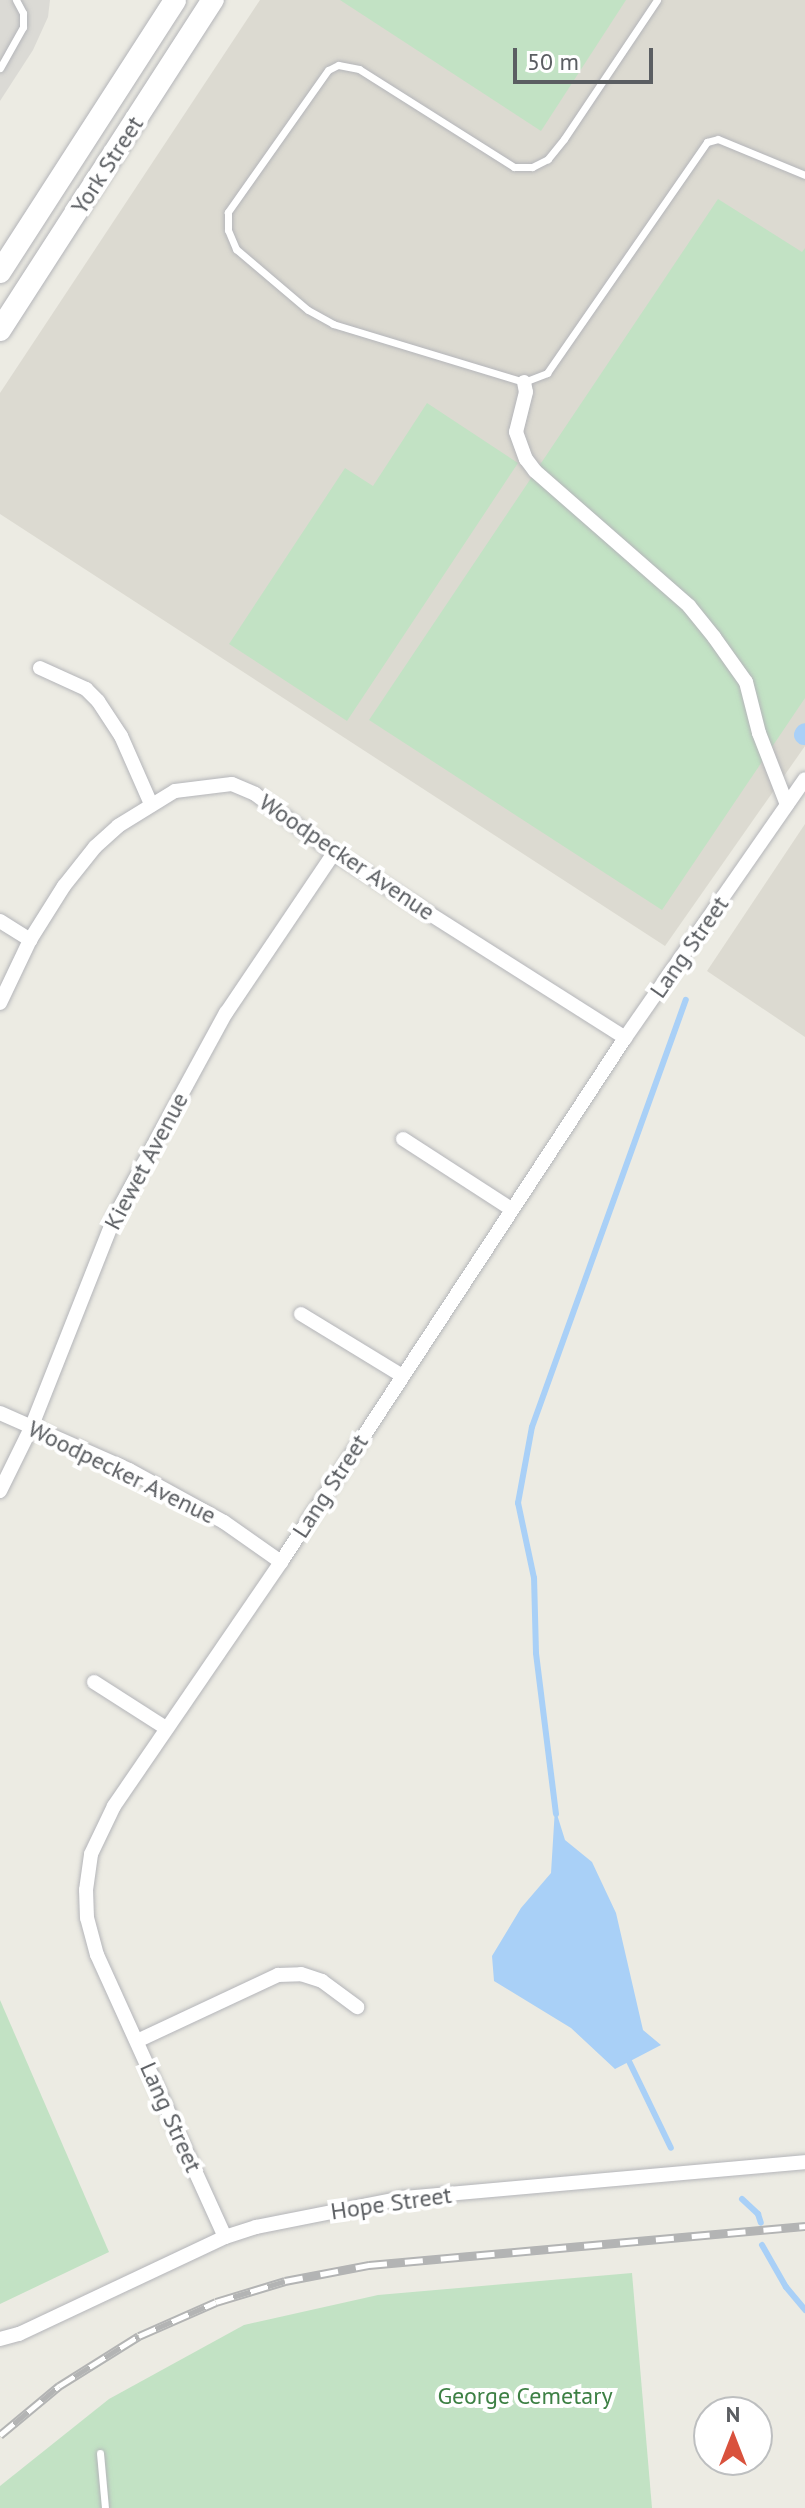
<!DOCTYPE html>
<html>
<head>
<meta charset="utf-8">
<style>
  body { margin:0 }
  #map { position:relative; width:805px; height:2508px; overflow:hidden; background:#ecebe3; font-family:"PT Sans",sans-serif }
  div>[style] { position:absolute }
  .industrial>* { inset:0; background:#dbdad5 }
  .education>* { inset:0; background:#dcdad1 }
  .green>* { inset:0; background:#c2e2c4 }
  .water>* { inset:0; background:#a9d0f7 }
  .stream>* { height:6px; margin:-3px; padding:0 3px; transform-origin:3px; border-radius:3px; background:#a9d0f7 }
  .canal>* { height:20px; margin:-10px; padding:0 10px; transform-origin:10px; border-radius:10px; background:#a9d0f7 }
  .roads { filter:drop-shadow(0 0 2px #b4b5b9) drop-shadow(0 0 2px #b4b5b9) }
  .lane>* { height:7px; margin:-3.5px; padding:0 3.5px; transform-origin:3.5px; border-radius:3.5px; background:#fff }
  .street>* { height:14px; margin:-7px; padding:0 7px; transform-origin:7px; border-radius:7px; background:#fff }
  .secondary>* { height:22px; margin:-11px; padding:0 11px; transform-origin:11px; border-radius:11px; background:#fff }
  .rail>* { height:9px; margin-top:-4.5px; transform-origin:0; background:repeating-linear-gradient(90deg,#fff 0 18px,#b3b4b4 0 36px); box-sizing:border-box; border-block:2px solid #b3b4b4 }
  span { translate:-50% -50%; white-space:nowrap; text-align:center; line-height:1.15; -webkit-text-stroke:8px #fff; paint-order:stroke }
  .street-label { font-size:24px; color:#5b5e62 }
  .park-label { font-size:24px; color:#3d8044 }
  .north { position:absolute; left:693px; top:2396px; width:80px; height:80px; box-sizing:border-box; background:#fff; border:2px solid #bdbfc0; border-radius:50%; rotate:0deg; font-size:22px; font-weight:700; line-height:32px; text-align:center; color:#5b5e62 }
  .north::after { content:''; display:block; margin:auto; width:28px; height:36px; background:#d9523d; clip-path:polygon(50% 0,100% 100%,50% 72%,0 100%) }
  .scale { position:absolute; left:513px; top:48px; width:140px; height:36px; box-sizing:border-box; border:4px solid #5b5e62; border-top:0; padding-left:10px; font-size:24px; line-height:28px; white-space:nowrap; color:#5b5e62; -webkit-text-stroke:6px #fff; paint-order:stroke }
</style>
</head>
<body>
<div id="map">
  <div class="industrial">
    <div style="clip-path:polygon(0 0,50px 0,48px 17px,33px 50px,0 101px)"></div>
  </div>
  <div class="education">
    <div style="clip-path:polygon(260px 0,805px 0,805px 746px,665px 946px,0 514px,0 393px)"></div>
    <div style="clip-path:polygon(805px 824px,805px 1037px,707px 971px)"></div>
  </div>
  <div class="green">
    <div style="clip-path:polygon(340px 0,626px 0,541px 131px)"></div>
    <div style="clip-path:polygon(718px 199px,802px 252px,805px 248px,805px 698px,662px 910px,369px 720px)"></div>
    <div style="clip-path:polygon(427px 403px,518px 463px,347px 721px,229px 644px,345px 468px,373px 486px)"></div>
    <div style="clip-path:polygon(0 2000px,109px 2252px,0 2304px)"></div>
    <div style="clip-path:polygon(632px 2273px,652px 2508px,0 2508px,0 2486px,109px 2399px,244px 2325px,378px 2295px)"></div>
  </div>
  <div class="water">
    <div style="clip-path:polygon(555px 1808px,565px 1840px,592px 1862px,616px 1913px,643px 2030px,661px 2045px,615px 2069px,571px 2028px,494px 1981px,492px 1956px,521px 1908px,551px 1873px)"></div>
  </div>
  <div class="stream">
    <div style="left:556px;top:1814px;width:162px;rotate:-97.1deg"></div>
    <div style="left:536px;top:1653px;width:75px;rotate:-91.5deg"></div>
    <div style="left:534px;top:1578px;width:77px;rotate:-102deg"></div>
    <div style="left:518px;top:1503px;width:77px;rotate:-79.6deg"></div>
    <div style="left:532px;top:1427px;width:454px;rotate:-70.2deg"></div>
    <div style="left:626px;top:2055px;width:103px;rotate:64.2deg"></div>
    <div style="left:742px;top:2199px;width:22px;rotate:43deg"></div>
    <div style="left:758px;top:2214px;width:9px;rotate:72deg"></div>
    <div style="left:762px;top:2245px;width:48px;rotate:60.3deg"></div>
    <div style="left:786px;top:2287px;width:30px;rotate:50deg"></div>
  </div>
  <div class="canal">
    <div style="left:804px;top:735px;width:2px;rotate:-63deg"></div>
  </div>
  <div class="roads">
    <div class="lane">
      <div style="left:657px;top:0;width:167px;rotate:123.8deg"></div>
      <div style="left:564px;top:139px;width:26px;rotate:129deg"></div>
      <div style="left:548px;top:159px;width:18px;rotate:153deg"></div>
      <div style="left:532px;top:167px;width:18px;rotate:180deg"></div>
      <div style="left:514px;top:167px;width:183px;rotate:-147.7deg"></div>
      <div style="left:359px;top:69px;width:21px;rotate:-169deg"></div>
      <div style="left:338px;top:65px;width:11px;rotate:153deg"></div>
      <div style="left:328px;top:70px;width:174px;rotate:125.2deg"></div>
      <div style="left:228px;top:212px;width:18px;rotate:90deg"></div>
      <div style="left:228px;top:230px;width:21px;rotate:67deg"></div>
      <div style="left:236px;top:249px;width:94px;rotate:40.3deg"></div>
      <div style="left:308px;top:310px;width:29px;rotate:29deg"></div>
      <div style="left:333px;top:324px;width:200px;rotate:16.9deg"></div>
      <div style="left:524px;top:382px;width:25px;rotate:-21deg"></div>
      <div style="left:547px;top:373px;width:281px;rotate:-55.3deg"></div>
      <div style="left:707px;top:142px;width:11px;rotate:-15deg"></div>
      <div style="left:718px;top:139px;width:94px;rotate:22.5deg"></div>
      <div style="left:0;top:68px;width:47px;rotate:-60.7deg"></div>
      <div style="left:23px;top:27px;width:14px;rotate:-90deg"></div>
      <div style="left:23px;top:13px;width:15px;rotate:-118deg"></div>
      <div style="left:100px;top:2453px;width:55px;rotate:84.8deg"></div>
    </div>
    <div class="street">
      <div style="left:524px;top:382px;width:10px;rotate:79deg"></div>
      <div style="left:526px;top:392px;width:41px;rotate:104deg"></div>
      <div style="left:516px;top:432px;width:29px;rotate:70deg"></div>
      <div style="left:526px;top:459px;width:15px;rotate:53deg"></div>
      <div style="left:535px;top:471px;width:205px;rotate:41.2deg"></div>
      <div style="left:689px;top:606px;width:40px;rotate:51deg"></div>
      <div style="left:714px;top:637px;width:55px;rotate:54.6deg"></div>
      <div style="left:746px;top:682px;width:53px;rotate:75.7deg"></div>
      <div style="left:759px;top:733px;width:77px;rotate:68.7deg"></div>
      <div style="left:40px;top:668px;width:51px;rotate:24.5deg"></div>
      <div style="left:86px;top:689px;width:17px;rotate:45deg"></div>
      <div style="left:98px;top:701px;width:42px;rotate:56.7deg"></div>
      <div style="left:121px;top:736px;width:74px;rotate:66.2deg"></div>
      <div style="left:0;top:921px;width:36px;rotate:32deg"></div>
      <div style="left:0;top:1003px;width:70px;rotate:-64.5deg"></div>
      <div style="left:30px;top:940px;width:64px;rotate:-57.8deg"></div>
      <div style="left:64px;top:886px;width:50px;rotate:-51.5deg"></div>
      <div style="left:95px;top:847px;width:31px;rotate:-42deg"></div>
      <div style="left:118px;top:826px;width:67px;rotate:-31.6deg"></div>
      <div style="left:175px;top:791px;width:57px;rotate:-7deg"></div>
      <div style="left:232px;top:784px;width:25px;rotate:23deg"></div>
      <div style="left:255px;top:794px;width:99px;rotate:36.8deg"></div>
      <div style="left:334px;top:853px;width:345px;rotate:32.4deg"></div>
      <div style="left:403px;top:1139px;width:129px;rotate:32.9deg"></div>
      <div style="left:301px;top:1314px;width:117px;rotate:31.4deg"></div>
      <div style="left:0;top:1413px;width:141px;rotate:23.8deg"></div>
      <div style="left:129px;top:1470px;width:108px;rotate:28.7deg"></div>
      <div style="left:224px;top:1522px;width:70px;rotate:35.1deg"></div>
      <div style="left:0;top:1491px;width:70px;rotate:-63.8deg"></div>
      <div style="left:31px;top:1428px;width:226px;rotate:-68.4deg"></div>
      <div style="left:114px;top:1218px;width:234px;rotate:-61.4deg"></div>
      <div style="left:226px;top:1013px;width:193px;rotate:-56deg"></div>
      <div style="left:94px;top:1682px;width:85px;rotate:32.6deg"></div>
      <div style="left:137px;top:2041px;width:156px;rotate:-25.1deg"></div>
      <div style="left:278px;top:1975px;width:23px;rotate:-2deg"></div>
      <div style="left:301px;top:1974px;width:22px;rotate:18deg"></div>
      <div style="left:322px;top:1981px;width:44px;rotate:36.6deg"></div>
      <div style="left:225px;top:2237px;width:310px;rotate:-114.4deg"></div>
      <div style="left:97px;top:1955px;width:38px;rotate:-105deg"></div>
      <div style="left:87px;top:1918px;width:28px;rotate:-92deg"></div>
      <div style="left:86px;top:1890px;width:36px;rotate:-82deg"></div>
      <div style="left:91px;top:1854px;width:53px;rotate:-64.4deg"></div>
      <div style="left:114px;top:1806px;width:296px;rotate:-55.6deg"></div>
      <div style="left:281px;top:1562px;width:627px;rotate:-56.72deg"></div>
      <div style="left:625px;top:1038px;width:315px;rotate:-55.2deg"></div>
      <div style="left:0;top:2339px;width:20px;rotate:-15deg"></div>
      <div style="left:19px;top:2334px;width:228px;rotate:-25.2deg"></div>
      <div style="left:225px;top:2237px;width:33px;rotate:-18deg"></div>
      <div style="left:256px;top:2227px;width:150px;rotate:-11.2deg"></div>
      <div style="left:403px;top:2198px;width:404px;rotate:-5.1deg"></div>
    </div>
    <div class="secondary">
      <div style="left:0;top:272px;width:323px;rotate:-57.2deg"></div>
      <div style="left:0;top:330px;width:393px;rotate:-57.2deg"></div>
    </div>
  </div>
  <div class="rail">
    <div style="left:0;top:2435px;width:77px;rotate:-39.7deg"></div>
    <div style="left:59px;top:2386px;width:94px;rotate:-32deg"></div>
    <div style="left:139px;top:2336px;width:84px;rotate:-23.8deg"></div>
    <div style="left:216px;top:2302px;width:72px;rotate:-16.9deg"></div>
    <div style="left:285px;top:2281px;width:86px;rotate:-10.8deg"></div>
    <div style="left:369px;top:2265px;width:438px;rotate:-5.1deg"></div>
  </div>
  <div class="street-label">
    <span style="left:107px;top:165px;rotate:-57deg">York Street</span>
    <span style="left:347px;top:857px;rotate:34deg">Woodpecker Avenue</span>
    <span style="left:689px;top:947px;rotate:-55deg">Lang Street</span>
    <span style="left:146px;top:1161px;rotate:-62deg">Kiewet Avenue</span>
    <span style="left:122px;top:1472px;rotate:26deg">Woodpecker Avenue</span>
    <span style="left:330px;top:1486px;rotate:-57deg">Lang Street</span>
    <span style="left:171px;top:2117px;rotate:66deg">Lang Street</span>
    <span style="left:391px;top:2203px;rotate:-8deg">Hope Street</span>
  </div>
  <div class="park-label">
    <span style="left:525px;top:2396px">George Cemetary</span>
  </div>
  <div class="north">N</div>
  <div class="scale">50 m</div>
</div>
</body>
</html>
